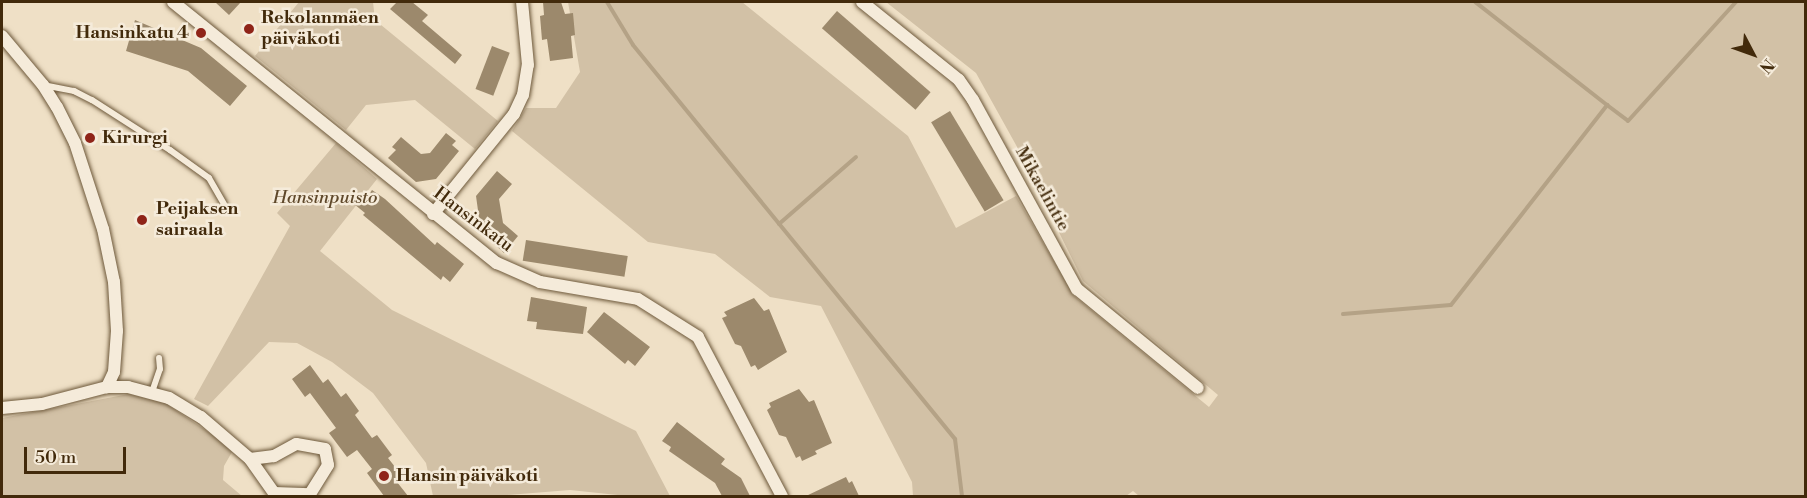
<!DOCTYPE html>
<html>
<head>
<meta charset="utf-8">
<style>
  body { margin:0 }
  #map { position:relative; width:1807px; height:498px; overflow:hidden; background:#efe0c6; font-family:"Libre Bodoni",serif }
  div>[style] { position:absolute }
  .green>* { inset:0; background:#d2c1a6 }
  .stream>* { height:4px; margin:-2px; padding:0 2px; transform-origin:2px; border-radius:2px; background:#b4a286 }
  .building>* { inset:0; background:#9c896c; transform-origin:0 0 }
  .roads { filter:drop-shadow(0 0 2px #6d583a) drop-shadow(0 0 2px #6d583a) }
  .service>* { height:6px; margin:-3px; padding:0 3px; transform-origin:3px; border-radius:3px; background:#f5ebda }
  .minor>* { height:12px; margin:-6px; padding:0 6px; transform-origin:6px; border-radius:6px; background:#f5ebda }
  .dots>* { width:16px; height:16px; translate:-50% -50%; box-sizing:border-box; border:3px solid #f5ebda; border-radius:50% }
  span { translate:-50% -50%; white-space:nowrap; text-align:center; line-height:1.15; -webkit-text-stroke:5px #f5ebda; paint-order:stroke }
  .poi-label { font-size:18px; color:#422a0b; font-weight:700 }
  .left { translate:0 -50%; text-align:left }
  .right { translate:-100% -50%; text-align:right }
  .street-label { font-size:18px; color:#422a0b }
  .park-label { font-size:18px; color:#5f482a; font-style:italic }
  .frame { position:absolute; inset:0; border:3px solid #422a0b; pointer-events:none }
  .north { position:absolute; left:1723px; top:24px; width:60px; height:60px; -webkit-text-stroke:4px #f5ebda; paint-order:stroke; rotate:131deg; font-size:16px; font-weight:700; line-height:24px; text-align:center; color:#422a0b }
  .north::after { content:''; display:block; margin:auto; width:21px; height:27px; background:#422a0b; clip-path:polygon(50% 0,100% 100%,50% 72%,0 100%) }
  .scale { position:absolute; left:24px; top:447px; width:102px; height:27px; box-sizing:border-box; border:3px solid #422a0b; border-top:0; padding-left:8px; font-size:18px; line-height:21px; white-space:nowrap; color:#422a0b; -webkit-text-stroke:4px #f5ebda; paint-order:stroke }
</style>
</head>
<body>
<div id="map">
  <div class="green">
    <div style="clip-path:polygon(299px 2px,373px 2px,375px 20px,498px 121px,475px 149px,415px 100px,366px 105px,346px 130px,255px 56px)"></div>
    <div style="clip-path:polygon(568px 2px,742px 2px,908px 136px,956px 228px,1016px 196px,1074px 296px,1209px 407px,1218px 395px,1083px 281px,1016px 145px,976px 73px,886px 2px,1805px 2px,1805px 496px,1139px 496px,1133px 491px,1126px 496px,913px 496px,912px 482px,821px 306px,770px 297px,715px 254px,648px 242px,512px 131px,526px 108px,556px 108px,580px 72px)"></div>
    <div style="clip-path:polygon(336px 143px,377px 179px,320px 251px,392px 310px,636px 431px,670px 496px,627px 496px,570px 490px,496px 496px,433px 496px,426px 463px,373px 393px,332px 362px,297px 343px,269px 342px,208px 406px,194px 399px,290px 226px,277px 213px)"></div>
    <div style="clip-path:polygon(129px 394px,165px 403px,220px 440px,232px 452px,224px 466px,223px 480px,242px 496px,2px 496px,2px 418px)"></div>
  </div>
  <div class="stream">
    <div style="left:607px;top:2px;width:50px;rotate:58.8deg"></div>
    <div style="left:633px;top:45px;width:509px;rotate:50.74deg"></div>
    <div style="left:955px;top:439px;width:57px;rotate:83deg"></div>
    <div style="left:1607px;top:105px;width:26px;rotate:37deg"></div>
    <div style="left:1628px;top:121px;width:161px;rotate:-47.8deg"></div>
    <div style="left:779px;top:224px;width:102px;rotate:-41deg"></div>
    <div style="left:1343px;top:314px;width:108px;rotate:-4.8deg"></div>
    <div style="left:1451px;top:305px;width:254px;rotate:-52deg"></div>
    <div style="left:1607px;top:105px;width:167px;rotate:-142deg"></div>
  </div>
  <div class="building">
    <div style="clip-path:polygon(215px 2px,241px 2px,229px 15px)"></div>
    <div style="clip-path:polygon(397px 2px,412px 2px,428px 15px,422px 21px,462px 55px,455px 64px,390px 9px)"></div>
    <div style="clip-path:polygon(543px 2px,561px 2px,565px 14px,573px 13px,575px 35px,571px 36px,573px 58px,550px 61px,547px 39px,542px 40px,540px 16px,544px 15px)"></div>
    <div style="left:837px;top:11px;width:124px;height:23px;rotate:41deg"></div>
    <div style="clip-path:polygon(135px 20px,201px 48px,247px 86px,230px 106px,188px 71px,126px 51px)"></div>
    <div style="left:492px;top:46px;width:19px;height:46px;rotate:21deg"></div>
    <div style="left:950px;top:111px;width:104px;height:22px;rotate:59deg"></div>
    <div style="clip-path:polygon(446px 133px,456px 141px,452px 145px,459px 151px,436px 179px,416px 182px,388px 158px,396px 150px,392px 147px,401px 137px,421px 154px,430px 153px)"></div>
    <div style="clip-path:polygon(497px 171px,512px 184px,499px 199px,503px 223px,518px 236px,504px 253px,481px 232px,476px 196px)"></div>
    <div style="clip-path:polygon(366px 190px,370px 193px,372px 190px,385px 199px,435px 245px,437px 242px,464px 264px,450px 282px,443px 276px,441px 280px,363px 215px,365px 213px,354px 204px)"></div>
    <div style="left:526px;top:240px;width:103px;height:21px;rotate:9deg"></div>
    <div style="clip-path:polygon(531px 297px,587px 307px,583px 334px,536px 329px,537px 322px,527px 321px)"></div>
    <div style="clip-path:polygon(754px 298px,764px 311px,769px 309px,787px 352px,758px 370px,755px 365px,751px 367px,741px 346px,735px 344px,722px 318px,727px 316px,724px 312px)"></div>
    <div style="clip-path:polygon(604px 312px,650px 347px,635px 366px,628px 360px,625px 364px,587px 332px)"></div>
    <div style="clip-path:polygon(310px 365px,323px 383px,328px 379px,341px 397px,346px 393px,359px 411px,355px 415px,372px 438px,377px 435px,392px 455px,388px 458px,403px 477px,397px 482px,408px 496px,384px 496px,367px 473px,372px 469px,357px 450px,347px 457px,329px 433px,336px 428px,310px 393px,305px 397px,292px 379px)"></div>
    <div style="clip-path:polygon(799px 389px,809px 402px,814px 400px,832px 443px,815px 451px,817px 454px,802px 461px,800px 456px,796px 458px,786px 437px,779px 435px,767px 410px,771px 407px,769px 403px)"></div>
    <div style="clip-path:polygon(677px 422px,725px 459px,721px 464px,741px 478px,750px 496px,722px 496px,715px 483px,669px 451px,671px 447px,662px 441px)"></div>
    <div style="clip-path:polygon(846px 477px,849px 483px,852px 481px,859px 496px,806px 496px)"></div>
  </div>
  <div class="roads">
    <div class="service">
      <div style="left:43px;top:85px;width:32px;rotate:11deg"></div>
      <div style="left:74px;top:91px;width:20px;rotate:27deg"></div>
      <div style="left:92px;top:100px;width:93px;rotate:32.7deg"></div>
      <div style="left:170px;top:150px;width:48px;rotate:35.7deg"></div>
      <div style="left:209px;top:178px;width:30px;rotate:60deg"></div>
      <div style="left:152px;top:392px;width:24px;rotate:-71deg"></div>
      <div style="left:160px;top:369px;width:11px;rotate:-95deg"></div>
    </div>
    <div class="minor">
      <div style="left:173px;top:2px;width:416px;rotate:38.9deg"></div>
      <div style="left:497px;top:263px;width:47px;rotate:23.8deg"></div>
      <div style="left:540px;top:282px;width:99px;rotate:9.8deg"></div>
      <div style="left:638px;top:299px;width:71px;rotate:32.3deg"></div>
      <div style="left:698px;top:337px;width:180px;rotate:62.2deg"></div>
      <div style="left:862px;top:2px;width:124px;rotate:38.8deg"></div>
      <div style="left:959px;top:80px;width:24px;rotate:55deg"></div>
      <div style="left:973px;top:100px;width:216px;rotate:61.2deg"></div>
      <div style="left:1077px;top:289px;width:156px;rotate:39.3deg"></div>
      <div style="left:2px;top:36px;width:64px;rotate:50.1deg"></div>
      <div style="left:43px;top:85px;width:26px;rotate:58deg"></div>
      <div style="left:57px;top:107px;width:40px;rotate:63.4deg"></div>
      <div style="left:75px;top:143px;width:90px;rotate:72deg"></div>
      <div style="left:103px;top:229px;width:54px;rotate:78.3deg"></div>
      <div style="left:114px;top:282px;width:49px;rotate:86.5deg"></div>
      <div style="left:117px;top:331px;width:41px;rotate:94.2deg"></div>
      <div style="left:114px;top:372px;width:17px;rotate:115deg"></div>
      <div style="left:433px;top:214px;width:129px;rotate:-51deg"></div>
      <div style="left:514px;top:114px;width:21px;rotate:-65deg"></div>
      <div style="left:523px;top:95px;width:30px;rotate:-81deg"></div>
      <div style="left:528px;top:65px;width:63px;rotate:-95.4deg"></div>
      <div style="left:2px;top:408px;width:40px;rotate:-5.7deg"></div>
      <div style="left:42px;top:404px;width:67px;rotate:-14.7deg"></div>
      <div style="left:107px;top:387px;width:21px"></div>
      <div style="left:128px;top:387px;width:42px;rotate:15deg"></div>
      <div style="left:169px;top:398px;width:37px;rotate:31deg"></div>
      <div style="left:201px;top:417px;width:65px;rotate:40.6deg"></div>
      <div style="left:250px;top:459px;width:42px;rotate:54.8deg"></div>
      <div style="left:274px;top:493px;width:36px;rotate:2deg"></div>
      <div style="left:310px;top:494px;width:34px;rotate:-58deg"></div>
      <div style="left:328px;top:465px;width:16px;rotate:-101deg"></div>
      <div style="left:325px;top:449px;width:29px;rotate:-170deg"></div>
      <div style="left:296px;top:444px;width:25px;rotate:151deg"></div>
      <div style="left:274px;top:456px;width:24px;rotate:173deg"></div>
    </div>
  </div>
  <div class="dots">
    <div style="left:249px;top:29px;background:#8f2418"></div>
    <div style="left:201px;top:33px;background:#8f2418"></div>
    <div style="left:90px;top:138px;background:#8f2418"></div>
    <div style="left:142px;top:220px;background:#8f2418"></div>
    <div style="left:384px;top:476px;background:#8f2418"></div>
  </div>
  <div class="poi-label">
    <span class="left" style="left:261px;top:29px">Rekolanmäen<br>päiväkoti</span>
    <span class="right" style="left:189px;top:33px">Hansinkatu 4</span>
    <span class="left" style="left:102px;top:138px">Kirurgi</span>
    <span class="left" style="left:156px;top:220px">Peijaksen<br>sairaala</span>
    <span class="left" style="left:396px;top:476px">Hansin päiväkoti</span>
  </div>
  <div class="street-label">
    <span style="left:1042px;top:189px;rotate:61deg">Mikaelintie</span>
    <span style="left:473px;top:220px;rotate:37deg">Hansinkatu</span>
  </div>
  <div class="park-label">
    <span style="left:325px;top:198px">Hansinpuisto</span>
  </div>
  <div class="frame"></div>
  <div class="north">N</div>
  <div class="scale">50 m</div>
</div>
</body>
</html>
